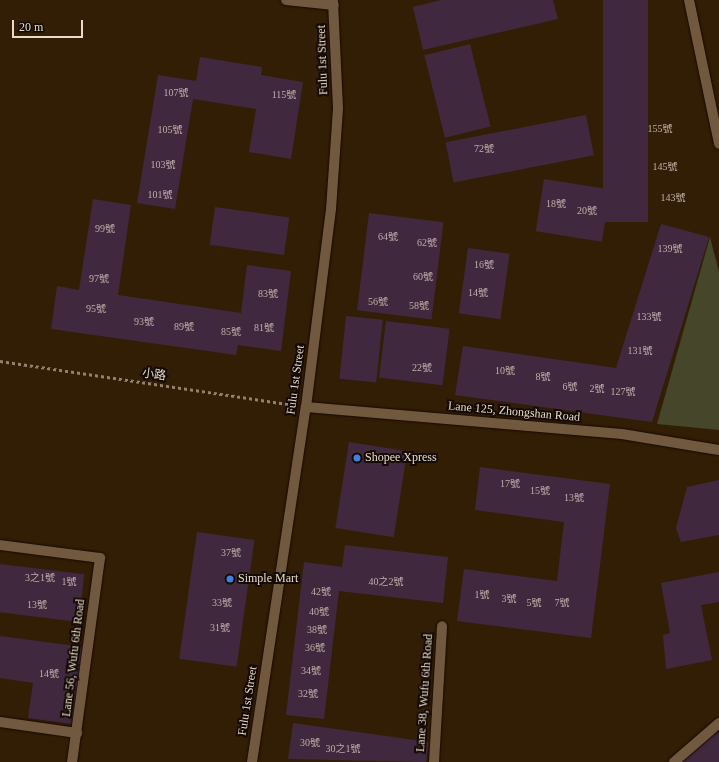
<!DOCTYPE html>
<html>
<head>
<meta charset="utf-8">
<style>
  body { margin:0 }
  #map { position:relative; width:719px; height:762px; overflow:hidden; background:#321e05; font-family:"Times New Roman","Noto Sans TC",serif }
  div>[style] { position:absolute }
  .green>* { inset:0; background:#45462a }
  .building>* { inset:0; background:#40293e; transform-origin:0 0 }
  .path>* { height:2.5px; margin-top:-1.25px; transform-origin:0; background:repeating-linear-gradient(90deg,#92816e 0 3px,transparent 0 6px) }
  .roads { filter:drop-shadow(0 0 1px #190700) drop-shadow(0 0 1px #190700) }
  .minor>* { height:10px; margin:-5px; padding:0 5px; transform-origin:5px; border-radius:5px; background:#70593f }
  .dots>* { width:11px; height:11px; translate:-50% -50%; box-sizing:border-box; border:2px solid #130a03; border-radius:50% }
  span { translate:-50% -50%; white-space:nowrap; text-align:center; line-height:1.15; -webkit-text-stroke:4px #130a03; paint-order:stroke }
  .number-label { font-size:10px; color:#beaea8 }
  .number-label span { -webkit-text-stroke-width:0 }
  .street-label { font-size:12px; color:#e8dacc }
  .poi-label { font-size:12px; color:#e8dacc }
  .left { translate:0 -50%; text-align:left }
  .scale { position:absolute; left:12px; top:20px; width:71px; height:18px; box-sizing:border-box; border:2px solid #e8dacc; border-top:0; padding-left:5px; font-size:12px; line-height:14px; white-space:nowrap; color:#e8dacc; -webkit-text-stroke:3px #130a03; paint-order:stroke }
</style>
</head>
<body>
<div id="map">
  <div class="green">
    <div style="clip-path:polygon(710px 237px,719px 272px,719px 430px,657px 424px)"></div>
  </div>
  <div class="building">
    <div style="clip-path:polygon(441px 0,553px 0,558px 19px,423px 50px,413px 7px)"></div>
    <div style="left:603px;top:0;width:45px;height:222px"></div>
    <div style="left:470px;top:44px;width:85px;height:47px;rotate:76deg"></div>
    <div style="clip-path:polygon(200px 57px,262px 67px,261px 75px,303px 82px,291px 159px,249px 152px,256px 109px,193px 99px,175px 209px,137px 203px,158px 75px,196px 81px)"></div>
    <div style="left:586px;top:115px;width:41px;height:143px;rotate:79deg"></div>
    <div style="left:544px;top:179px;width:67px;height:53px;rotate:9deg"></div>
    <div style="clip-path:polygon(93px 199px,131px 205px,118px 295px,241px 313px,247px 265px,291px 271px,281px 351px,238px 345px,236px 355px,51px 329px,57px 286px,79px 290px)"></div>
    <div style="left:215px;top:207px;width:75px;height:38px;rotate:8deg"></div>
    <div style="left:369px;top:213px;width:75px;height:98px;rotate:7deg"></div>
    <div style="clip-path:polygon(661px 224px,709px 237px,652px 422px,455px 395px,463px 346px,616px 368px)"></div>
    <div style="left:468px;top:248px;width:42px;height:66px;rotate:8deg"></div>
    <div style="left:346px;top:316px;width:37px;height:63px;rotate:6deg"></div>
    <div style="left:386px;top:321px;width:64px;height:57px;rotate:7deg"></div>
    <div style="left:349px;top:442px;width:59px;height:87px;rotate:9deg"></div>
    <div style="clip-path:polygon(480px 467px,610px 484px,591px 638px,457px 621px,464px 569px,557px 581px,564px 522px,475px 510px)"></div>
    <div style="clip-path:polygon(719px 480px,719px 535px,681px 542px,676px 528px,687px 487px)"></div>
    <div style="left:197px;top:532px;width:58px;height:128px;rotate:8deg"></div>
    <div style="clip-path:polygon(345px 545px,448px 557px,443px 603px,339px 591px,324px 719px,286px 715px,304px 562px,342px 567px)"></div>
    <div style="left:0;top:564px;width:85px;height:48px;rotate:7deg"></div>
    <div style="clip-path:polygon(719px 572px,719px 602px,701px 605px,712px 660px,666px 669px,663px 635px,670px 633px,661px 583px)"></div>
    <div style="clip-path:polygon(0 636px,83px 647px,72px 724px,28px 718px,33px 683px,0 678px)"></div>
    <div style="clip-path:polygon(293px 723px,429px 742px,426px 762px,288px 759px)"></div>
    <div style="clip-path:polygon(719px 733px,719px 762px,679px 762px,700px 737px)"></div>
  </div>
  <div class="path">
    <div style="left:0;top:361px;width:292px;rotate:8.5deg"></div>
  </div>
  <div class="roads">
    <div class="minor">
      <div style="left:286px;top:0;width:48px;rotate:5.9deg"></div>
      <div style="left:689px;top:0;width:147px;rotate:78.2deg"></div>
      <div style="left:306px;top:407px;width:317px;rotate:4.9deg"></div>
      <div style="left:622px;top:434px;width:98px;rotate:9.4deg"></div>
      <div style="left:0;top:545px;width:101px;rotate:7.4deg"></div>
      <div style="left:100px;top:558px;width:206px;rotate:97.8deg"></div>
      <div style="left:0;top:722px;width:78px;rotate:8.1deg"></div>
      <div style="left:252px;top:762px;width:359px;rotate:-81.4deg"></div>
      <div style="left:306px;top:407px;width:200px;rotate:-82.8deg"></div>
      <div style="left:331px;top:209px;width:101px;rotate:-86deg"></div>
      <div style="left:338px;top:108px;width:108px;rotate:-92.7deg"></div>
      <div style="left:434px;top:762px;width:136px;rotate:-86.6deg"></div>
      <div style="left:674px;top:762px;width:60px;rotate:-40.9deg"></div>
    </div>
  </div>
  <div class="dots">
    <div style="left:357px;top:458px;background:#3f7fe0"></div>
    <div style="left:230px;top:579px;background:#3f7fe0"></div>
  </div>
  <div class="number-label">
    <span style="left:176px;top:93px">107號</span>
    <span style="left:284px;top:95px">115號</span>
    <span style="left:660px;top:129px">155號</span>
    <span style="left:170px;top:130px">105號</span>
    <span style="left:484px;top:149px">72號</span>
    <span style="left:163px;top:165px">103號</span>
    <span style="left:665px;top:167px">145號</span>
    <span style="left:160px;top:195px">101號</span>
    <span style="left:673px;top:198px">143號</span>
    <span style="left:556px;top:204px">18號</span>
    <span style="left:587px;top:211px">20號</span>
    <span style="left:105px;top:229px">99號</span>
    <span style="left:388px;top:237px">64號</span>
    <span style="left:427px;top:243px">62號</span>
    <span style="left:670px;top:249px">139號</span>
    <span style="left:484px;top:265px">16號</span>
    <span style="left:423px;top:277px">60號</span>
    <span style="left:99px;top:279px">97號</span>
    <span style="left:478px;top:293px">14號</span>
    <span style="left:268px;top:294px">83號</span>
    <span style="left:378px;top:302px">56號</span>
    <span style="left:419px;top:306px">58號</span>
    <span style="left:96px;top:309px">95號</span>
    <span style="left:649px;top:317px">133號</span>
    <span style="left:144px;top:322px">93號</span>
    <span style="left:184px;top:327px">89號</span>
    <span style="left:264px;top:328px">81號</span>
    <span style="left:231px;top:332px">85號</span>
    <span style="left:640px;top:351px">131號</span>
    <span style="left:422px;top:368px">22號</span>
    <span style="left:505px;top:371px">10號</span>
    <span style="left:543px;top:377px">8號</span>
    <span style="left:570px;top:387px">6號</span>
    <span style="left:597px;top:389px">2號</span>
    <span style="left:623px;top:392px">127號</span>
    <span style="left:510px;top:484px">17號</span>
    <span style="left:540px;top:491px">15號</span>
    <span style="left:574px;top:498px">13號</span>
    <span style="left:231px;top:553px">37號</span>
    <span style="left:40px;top:578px">3之1號</span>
    <span style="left:69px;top:582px">1號</span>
    <span style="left:386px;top:582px">40之2號</span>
    <span style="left:321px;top:592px">42號</span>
    <span style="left:482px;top:595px">1號</span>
    <span style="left:509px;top:599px">3號</span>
    <span style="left:222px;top:603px">33號</span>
    <span style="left:534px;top:603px">5號</span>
    <span style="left:562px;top:603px">7號</span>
    <span style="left:37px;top:605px">13號</span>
    <span style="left:319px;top:612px">40號</span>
    <span style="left:220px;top:628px">31號</span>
    <span style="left:317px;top:630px">38號</span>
    <span style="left:315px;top:648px">36號</span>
    <span style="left:311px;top:671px">34號</span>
    <span style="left:49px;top:674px">14號</span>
    <span style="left:308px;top:694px">32號</span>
    <span style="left:310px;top:743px">30號</span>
    <span style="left:343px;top:749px">30之1號</span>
  </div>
  <div class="street-label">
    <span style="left:323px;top:60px;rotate:-92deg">Fulu 1st Street</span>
    <span style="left:154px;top:375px;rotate:8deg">小路</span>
    <span style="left:296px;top:380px;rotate:-82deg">Fulu 1st Street</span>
    <span style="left:514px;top:412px;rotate:5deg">Lane 125, Zhongshan Road</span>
    <span style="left:74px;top:658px;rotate:-83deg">Lane 56, Wufu 6th Road</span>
    <span style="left:425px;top:693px;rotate:-86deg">Lane 38, Wufu 6th Road</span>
    <span style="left:248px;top:701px;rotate:-81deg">Fulu 1st Street</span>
  </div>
  <div class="poi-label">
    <span class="left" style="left:365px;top:458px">Shopee Xpress</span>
    <span class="left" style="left:238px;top:579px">Simple Mart</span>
  </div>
  <div class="scale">20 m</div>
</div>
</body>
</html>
